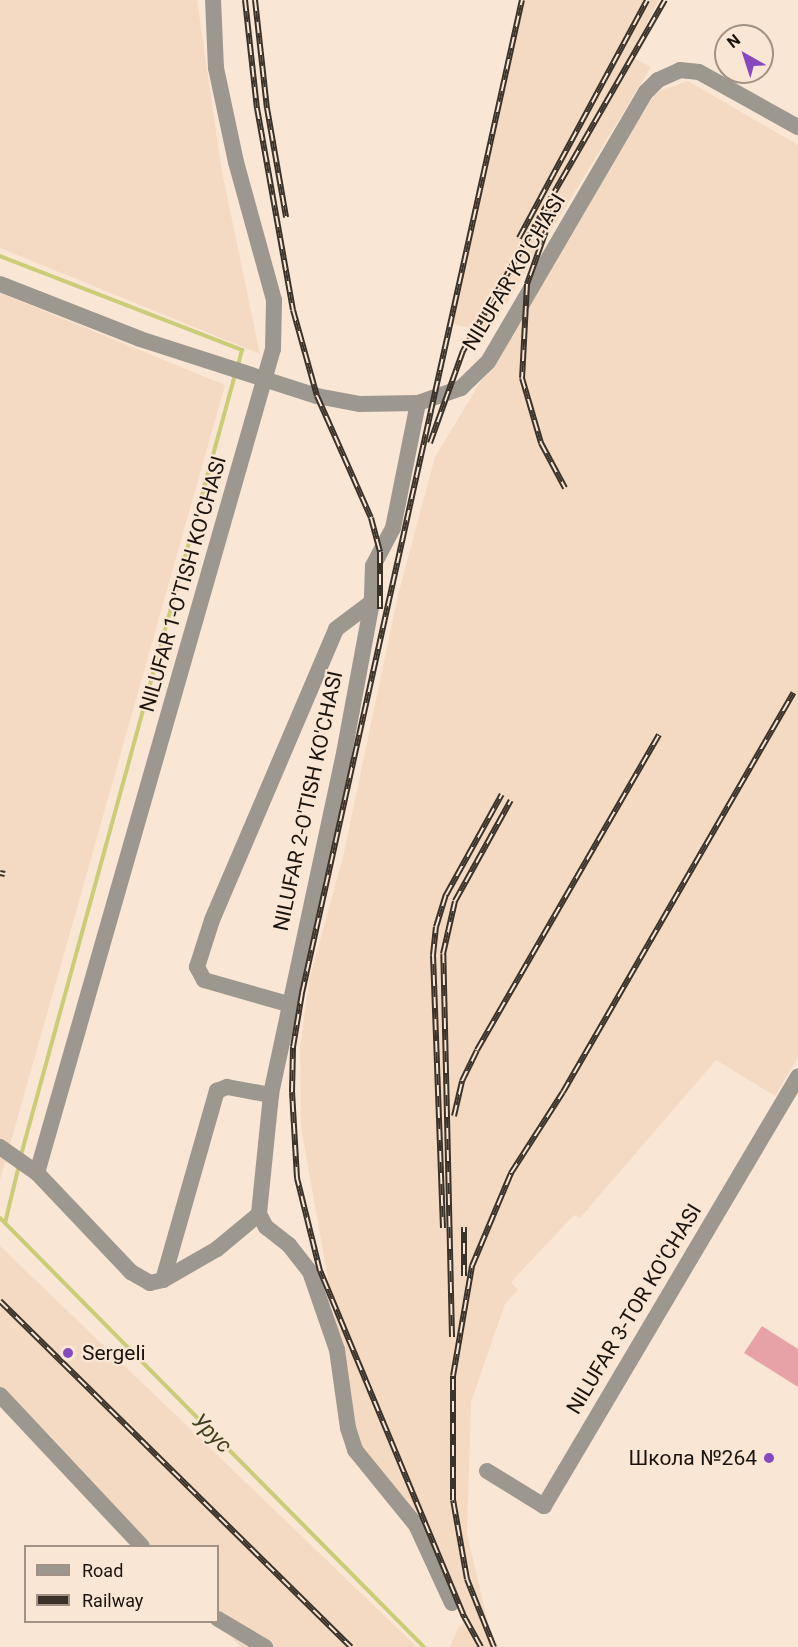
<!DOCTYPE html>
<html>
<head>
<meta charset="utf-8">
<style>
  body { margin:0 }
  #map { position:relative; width:798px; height:1647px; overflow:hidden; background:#fae6d4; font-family:Roboto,sans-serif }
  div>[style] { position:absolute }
  .built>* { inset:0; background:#f4dac3 }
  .green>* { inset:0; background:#e6a2a6 }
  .stream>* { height:4px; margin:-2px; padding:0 2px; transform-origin:2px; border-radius:2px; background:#cacc78 }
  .minor>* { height:16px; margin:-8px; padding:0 8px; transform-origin:8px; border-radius:8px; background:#9d988f }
  .rail>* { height:6px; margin-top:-3px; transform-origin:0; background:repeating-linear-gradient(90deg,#fae6d4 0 11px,#3b322a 0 22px); box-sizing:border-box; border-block:2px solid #3b322a }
  .dots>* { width:16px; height:16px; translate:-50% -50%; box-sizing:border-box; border:3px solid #fae6d4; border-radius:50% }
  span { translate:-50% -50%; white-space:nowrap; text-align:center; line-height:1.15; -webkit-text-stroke:4.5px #fae6d4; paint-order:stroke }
  .street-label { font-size:21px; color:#1b140e }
  .poi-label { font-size:21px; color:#1b140e }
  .left { translate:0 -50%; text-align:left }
  .right { translate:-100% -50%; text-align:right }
  .water-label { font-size:22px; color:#40401c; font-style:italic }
  .legend { position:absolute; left:24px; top:1545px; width:195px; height:78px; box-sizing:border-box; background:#fae6d4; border:2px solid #a19285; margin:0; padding:8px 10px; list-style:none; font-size:18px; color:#1b140e }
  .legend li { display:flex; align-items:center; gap:12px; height:30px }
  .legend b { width:30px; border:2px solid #a19285 }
  .north { position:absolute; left:714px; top:24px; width:60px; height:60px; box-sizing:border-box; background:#fae6d4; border:2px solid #a19285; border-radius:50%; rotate:321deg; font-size:16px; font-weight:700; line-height:24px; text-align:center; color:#1b140e }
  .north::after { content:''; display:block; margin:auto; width:21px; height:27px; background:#8749be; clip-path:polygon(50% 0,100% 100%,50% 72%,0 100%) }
</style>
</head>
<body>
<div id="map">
  <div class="built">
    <div style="clip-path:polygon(0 0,197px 0,222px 172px,260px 354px,0 248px)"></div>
    <div style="clip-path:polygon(521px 0,659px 0,630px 56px,651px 67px,489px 332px,452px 324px)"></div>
    <div style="clip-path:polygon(688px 81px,798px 145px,798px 1057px,775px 1096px,716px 1060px,580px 1218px,574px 1215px,511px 1282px,518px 1290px,505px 1304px,471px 1402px,467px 1533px,489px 1628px,499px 1647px,450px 1647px,458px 1628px,464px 1623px,418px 1521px,357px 1443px,301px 1127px,300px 1049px,309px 981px,343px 857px,398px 595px,435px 457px,656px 92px)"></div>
    <div style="clip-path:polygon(0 293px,225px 385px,0 1180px)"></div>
    <div style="clip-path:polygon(0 1246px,417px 1647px,241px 1647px,216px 1622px,218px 1546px,142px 1546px,0 1402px)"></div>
  </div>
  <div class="green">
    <div style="clip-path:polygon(762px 1326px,798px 1349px,798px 1387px,744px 1353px)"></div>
  </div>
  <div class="stream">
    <div style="left:0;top:256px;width:260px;rotate:21.2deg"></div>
    <div style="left:242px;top:350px;width:16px;rotate:105deg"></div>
    <div style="left:21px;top:1155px;width:809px;rotate:-74.66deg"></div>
    <div style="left:0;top:1218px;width:603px;rotate:45.34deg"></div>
    <div style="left:5px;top:1223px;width:60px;rotate:-76.4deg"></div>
  </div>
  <div class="minor">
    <div style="left:0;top:284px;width:150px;rotate:21.4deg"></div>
    <div style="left:140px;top:339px;width:186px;rotate:17.9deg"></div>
    <div style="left:317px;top:396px;width:44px;rotate:10.5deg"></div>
    <div style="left:360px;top:404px;width:58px;rotate:-1deg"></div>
    <div style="left:418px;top:403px;width:46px;rotate:-19.2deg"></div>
    <div style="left:461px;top:388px;width:37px;rotate:-44deg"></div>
    <div style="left:488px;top:362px;width:313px;rotate:-59.7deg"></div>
    <div style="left:646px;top:92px;width:17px;rotate:-45deg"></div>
    <div style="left:658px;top:80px;width:24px;rotate:-24deg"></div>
    <div style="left:680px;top:70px;width:19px;rotate:6deg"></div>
    <div style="left:699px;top:72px;width:113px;rotate:29.1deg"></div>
    <div style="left:418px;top:403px;width:127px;rotate:101.3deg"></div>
    <div style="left:393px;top:528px;width:43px;rotate:117.8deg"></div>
    <div style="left:373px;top:566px;width:36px;rotate:92deg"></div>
    <div style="left:372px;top:602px;width:159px;rotate:100.5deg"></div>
    <div style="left:343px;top:758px;width:345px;rotate:102.1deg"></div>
    <div style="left:271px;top:1095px;width:120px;rotate:95.8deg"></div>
    <div style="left:259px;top:1214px;width:15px;rotate:62deg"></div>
    <div style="left:266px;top:1227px;width:29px;rotate:38deg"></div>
    <div style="left:289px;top:1245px;width:34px;rotate:52deg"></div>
    <div style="left:310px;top:1272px;width:83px;rotate:70.9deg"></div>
    <div style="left:337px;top:1350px;width:79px;rotate:82deg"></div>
    <div style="left:348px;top:1428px;width:23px;rotate:72deg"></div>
    <div style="left:355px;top:1450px;width:97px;rotate:50.9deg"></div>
    <div style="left:416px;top:1525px;width:86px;rotate:65.2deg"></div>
    <div style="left:288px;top:1004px;width:87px;rotate:-164.1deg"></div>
    <div style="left:204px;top:980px;width:15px;rotate:-118deg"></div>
    <div style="left:197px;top:967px;width:49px;rotate:-72.3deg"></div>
    <div style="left:212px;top:920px;width:316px;rotate:-66.9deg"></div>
    <div style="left:336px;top:629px;width:45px;rotate:-36.9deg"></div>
    <div style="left:0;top:1147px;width:45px;rotate:35.1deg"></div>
    <div style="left:37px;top:1173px;width:137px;rotate:46.5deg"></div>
    <div style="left:131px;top:1272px;width:22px;rotate:30deg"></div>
    <div style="left:150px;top:1283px;width:13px;rotate:-13deg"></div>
    <div style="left:163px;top:1280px;width:62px;rotate:-29.9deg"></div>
    <div style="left:217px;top:1249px;width:55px;rotate:-39.8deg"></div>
    <div style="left:37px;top:1173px;width:857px;rotate:-74.02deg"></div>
    <div style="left:273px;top:349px;width:49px;rotate:-88.8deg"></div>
    <div style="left:274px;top:300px;width:143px;rotate:-105.4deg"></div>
    <div style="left:236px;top:162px;width:96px;rotate:-102deg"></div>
    <div style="left:216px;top:68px;width:68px;rotate:-92.5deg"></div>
    <div style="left:163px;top:1280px;width:197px;rotate:-74.1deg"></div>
    <div style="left:217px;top:1091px;width:11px;rotate:-22deg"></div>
    <div style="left:227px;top:1087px;width:45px;rotate:10.3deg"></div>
    <div style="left:0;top:1395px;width:207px;rotate:46.8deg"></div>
    <div style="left:487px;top:1471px;width:67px;rotate:31.6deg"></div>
    <div style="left:544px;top:1506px;width:499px;rotate:-59.4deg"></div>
    <div style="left:218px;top:1619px;width:55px;rotate:30.8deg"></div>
  </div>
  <div class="rail">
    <div style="left:245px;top:0;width:109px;rotate:83.7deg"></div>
    <div style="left:257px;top:108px;width:205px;rotate:79.9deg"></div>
    <div style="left:293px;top:310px;width:89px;rotate:74.4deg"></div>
    <div style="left:317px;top:396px;width:133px;rotate:66.1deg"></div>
    <div style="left:371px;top:518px;width:35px;rotate:75deg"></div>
    <div style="left:380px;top:552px;width:57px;rotate:90deg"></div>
    <div style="left:255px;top:0;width:109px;rotate:83.7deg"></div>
    <div style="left:267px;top:108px;width:111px;rotate:80.1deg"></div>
    <div style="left:556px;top:203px;width:86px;rotate:109.7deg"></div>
    <div style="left:527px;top:284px;width:94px;rotate:93deg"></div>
    <div style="left:522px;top:378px;width:68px;rotate:73.7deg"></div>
    <div style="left:541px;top:443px;width:51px;rotate:61.9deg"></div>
    <div style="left:519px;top:238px;width:270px;rotate:-61.7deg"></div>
    <div style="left:430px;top:443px;width:98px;rotate:-70.3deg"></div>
    <div style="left:463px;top:351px;width:405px;rotate:-60.1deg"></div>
    <div style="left:0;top:873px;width:5px;rotate:11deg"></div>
    <div style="left:454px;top:1116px;width:36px;rotate:-77deg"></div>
    <div style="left:462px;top:1081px;width:34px;rotate:-64deg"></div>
    <div style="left:477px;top:1050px;width:364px;rotate:-60deg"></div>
    <div style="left:443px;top:1228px;width:273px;rotate:-92.1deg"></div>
    <div style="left:433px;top:955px;width:28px;rotate:-84deg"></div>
    <div style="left:436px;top:927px;width:34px;rotate:-73deg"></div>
    <div style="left:446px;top:895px;width:115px;rotate:-61deg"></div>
    <div style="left:464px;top:1276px;width:49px;rotate:-90deg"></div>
    <div style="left:0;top:1301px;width:493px;rotate:44.6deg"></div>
    <div style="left:452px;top:1337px;width:383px;rotate:-91.3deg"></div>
    <div style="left:443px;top:954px;width:54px;rotate:-77.2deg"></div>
    <div style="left:455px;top:901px;width:115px;rotate:-61deg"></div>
    <div style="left:481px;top:1647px;width:38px;rotate:-119deg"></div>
    <div style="left:463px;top:1614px;width:372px;rotate:-112.6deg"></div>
    <div style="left:320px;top:1271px;width:96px;rotate:-103.9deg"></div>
    <div style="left:297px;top:1178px;width:86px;rotate:-93.3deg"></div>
    <div style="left:292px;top:1092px;width:45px;rotate:-88.7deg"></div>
    <div style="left:293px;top:1047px;width:55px;rotate:-80.5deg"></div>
    <div style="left:302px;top:993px;width:1017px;rotate:-77.51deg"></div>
    <div style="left:494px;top:1647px;width:73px;rotate:-111.7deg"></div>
    <div style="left:467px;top:1579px;width:80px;rotate:-100deg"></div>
    <div style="left:453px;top:1500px;width:124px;rotate:-90deg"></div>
    <div style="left:453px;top:1376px;width:112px;rotate:-80.2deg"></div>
    <div style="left:472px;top:1266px;width:101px;rotate:-67.2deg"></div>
    <div style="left:511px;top:1173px;width:96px;rotate:-57.3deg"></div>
    <div style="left:563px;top:1092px;width:461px;rotate:-60deg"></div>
  </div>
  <div class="dots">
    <div style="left:68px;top:1353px;background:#8749be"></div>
    <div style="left:769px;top:1458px;background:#8749be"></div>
  </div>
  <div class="street-label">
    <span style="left:514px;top:272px;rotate:-59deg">NILUFAR KO'CHASI</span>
    <span style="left:183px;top:584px;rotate:-74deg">NILUFAR 1-O'TISH KO'CHASI</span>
    <span style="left:308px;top:801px;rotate:-78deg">NILUFAR 2-O'TISH KO'CHASI</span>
    <span style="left:634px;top:1309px;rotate:-59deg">NILUFAR 3-TOR KO'CHASI</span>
  </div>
  <div class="poi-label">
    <span class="left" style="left:82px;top:1353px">Sergeli</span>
    <span class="right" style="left:757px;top:1458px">Школа №264</span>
  </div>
  <div class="water-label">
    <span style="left:212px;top:1433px;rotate:45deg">Урус</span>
  </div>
  <ul class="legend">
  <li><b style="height:8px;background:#9d988f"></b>Road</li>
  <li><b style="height:8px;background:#3b322a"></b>Railway</li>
  </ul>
  <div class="north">N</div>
</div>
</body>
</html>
